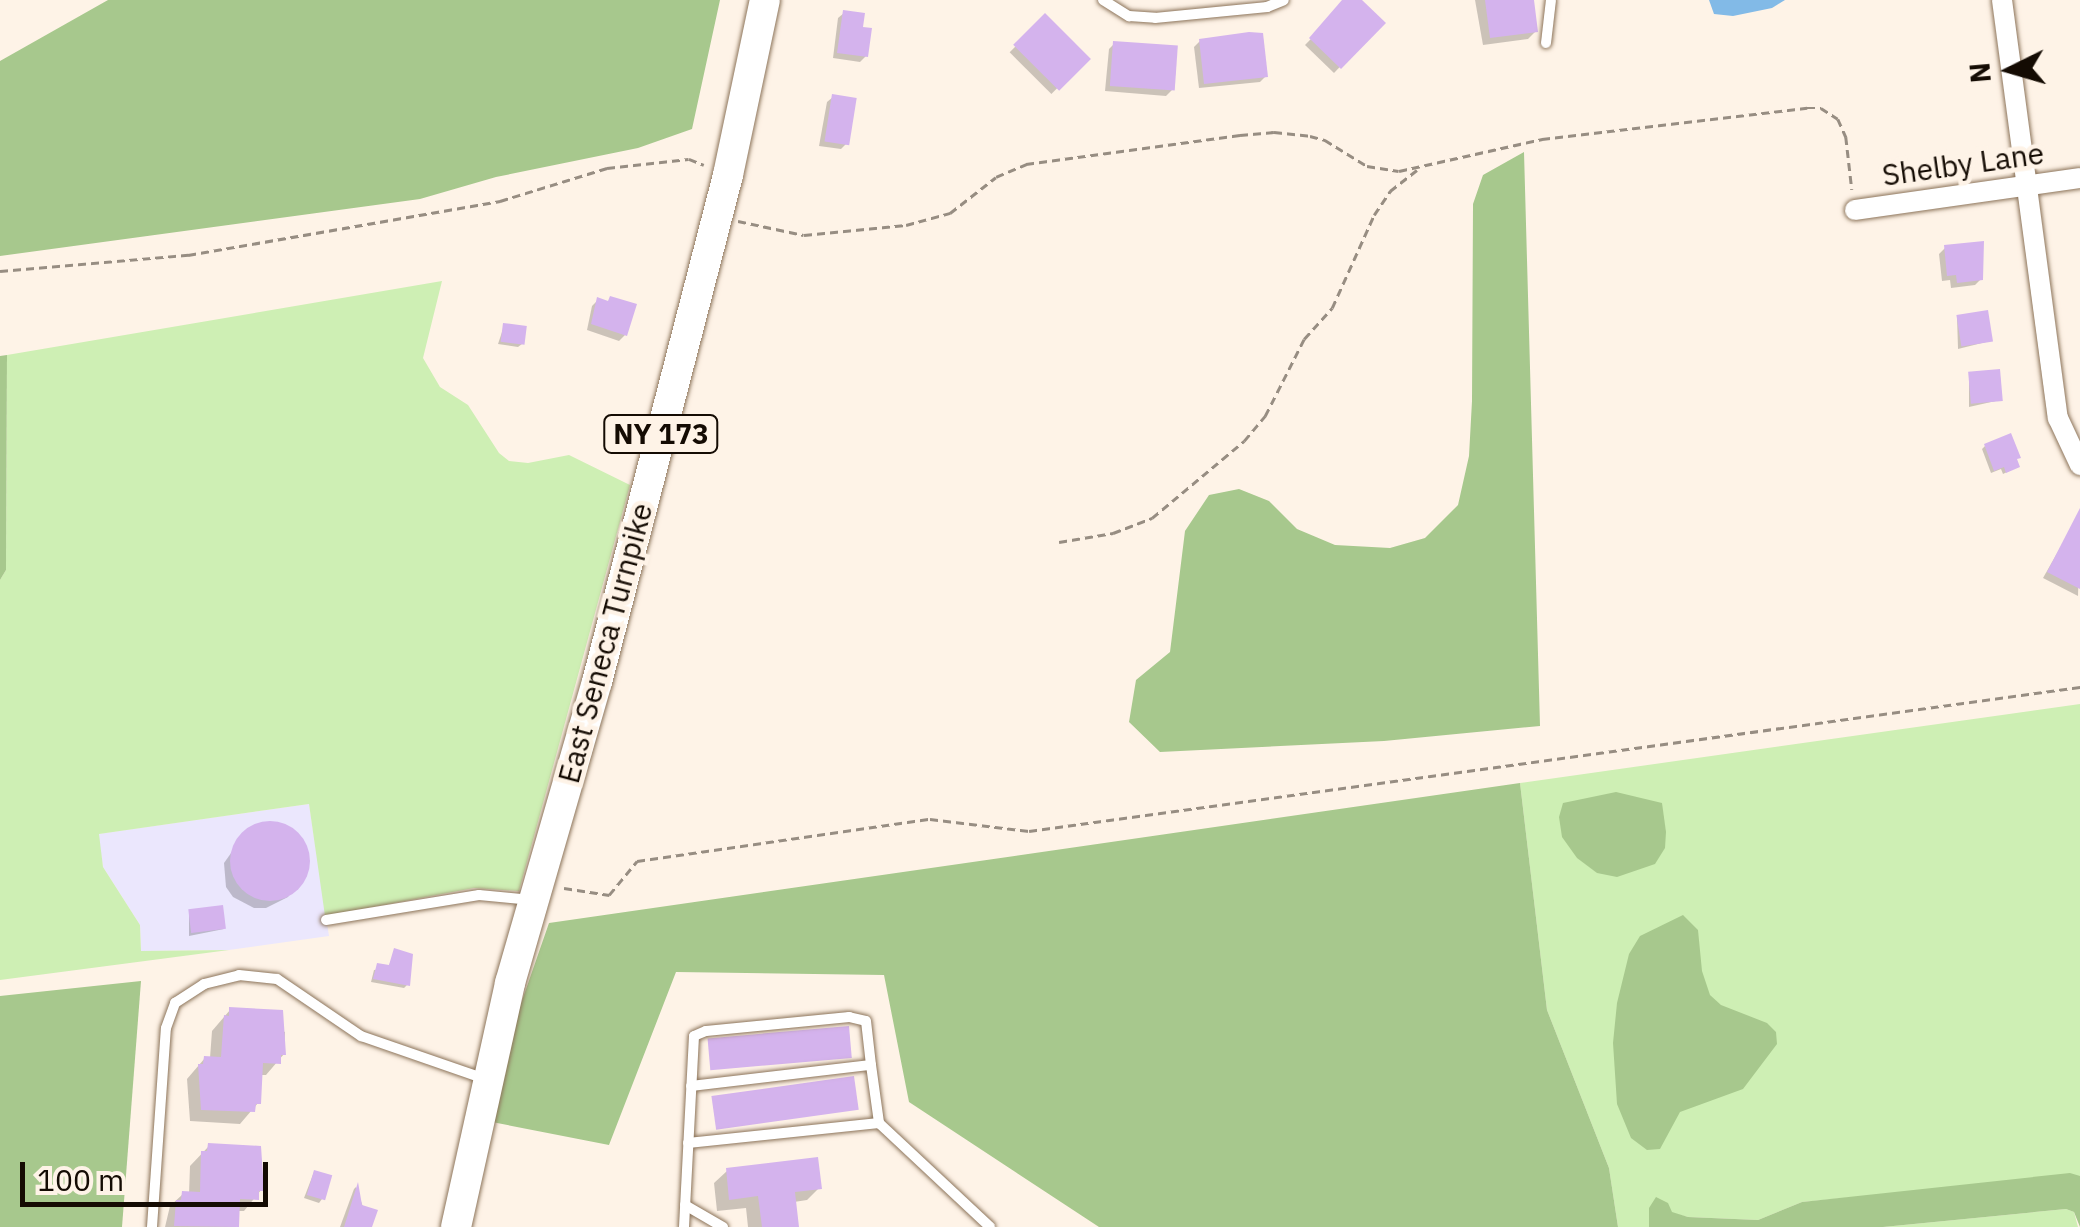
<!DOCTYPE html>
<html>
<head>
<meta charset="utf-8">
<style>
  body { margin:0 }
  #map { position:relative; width:2080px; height:1227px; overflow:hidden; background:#fef3e7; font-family:"IBM Plex Sans",sans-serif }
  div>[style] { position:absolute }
  .industrial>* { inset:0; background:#ebe7fd }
  .green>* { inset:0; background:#ceefb4 }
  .forest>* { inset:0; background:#a7c88d }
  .water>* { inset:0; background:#82bae7 }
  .shadow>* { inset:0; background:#0003; transform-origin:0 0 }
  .building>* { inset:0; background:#d4b3ed; transform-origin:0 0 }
  .round { border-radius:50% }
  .path>* { height:2.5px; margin-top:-1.25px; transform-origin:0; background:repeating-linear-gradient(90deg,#978d82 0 8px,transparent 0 13px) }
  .roads { filter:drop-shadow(0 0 2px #8c745a) drop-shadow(0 0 2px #8c745a) }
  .lane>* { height:10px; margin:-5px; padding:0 5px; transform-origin:5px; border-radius:5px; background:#fff }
  .street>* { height:20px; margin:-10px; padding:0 10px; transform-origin:10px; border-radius:10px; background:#fff }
  .primary>* { height:30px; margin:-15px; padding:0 15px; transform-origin:15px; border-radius:15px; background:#fff }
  span { translate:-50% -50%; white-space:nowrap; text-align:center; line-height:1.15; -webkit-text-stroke:9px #fef3e7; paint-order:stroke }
  .shield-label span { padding:2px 8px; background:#fef3e7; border:2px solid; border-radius:8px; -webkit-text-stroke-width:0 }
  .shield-label { font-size:28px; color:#140b03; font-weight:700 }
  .street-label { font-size:30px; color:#140b03 }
  .north { position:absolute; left:1960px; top:20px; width:100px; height:100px; -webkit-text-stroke:8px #fef3e7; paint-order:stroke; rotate:265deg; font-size:28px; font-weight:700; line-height:40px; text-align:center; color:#140b03 }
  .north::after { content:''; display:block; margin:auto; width:35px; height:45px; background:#140b03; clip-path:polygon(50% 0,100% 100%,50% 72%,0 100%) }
  .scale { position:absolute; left:20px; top:1162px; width:248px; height:45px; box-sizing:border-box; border:5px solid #140b03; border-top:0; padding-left:12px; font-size:30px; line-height:35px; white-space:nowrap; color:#140b03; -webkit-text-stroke:8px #fef3e7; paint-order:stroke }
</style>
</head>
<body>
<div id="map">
  <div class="industrial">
    <div style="clip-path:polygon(309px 804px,329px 936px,229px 950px,141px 951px,140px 925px,103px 867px,98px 834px)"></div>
  </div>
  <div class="green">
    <div style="clip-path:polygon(442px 281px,423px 358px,440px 387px,468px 405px,499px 453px,509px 461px,528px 463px,569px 455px,630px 485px,519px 891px,474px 888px,325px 916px,309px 804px,99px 834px,103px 867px,140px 925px,141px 951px,229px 950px,0 980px,0 580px,6px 570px,7px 355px)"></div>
    <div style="clip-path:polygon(2080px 704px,2080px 1176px,1802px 1202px,1758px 1220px,1688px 1217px,1649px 1208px,1649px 1227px,1618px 1227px,1609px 1168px,1547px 1010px,1520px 783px)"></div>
    <div style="clip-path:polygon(2066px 1209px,2074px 1212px,2078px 1227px,1883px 1227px)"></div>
  </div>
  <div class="forest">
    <div style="clip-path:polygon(108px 0,720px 0,692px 129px,638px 148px,496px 177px,420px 199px,0 256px,0 61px)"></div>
    <div style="clip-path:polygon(1524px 152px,1540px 726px,1384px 741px,1160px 752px,1129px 722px,1136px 680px,1170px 652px,1185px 531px,1209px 495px,1239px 489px,1269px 501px,1297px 529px,1335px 545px,1390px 548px,1425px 538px,1458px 505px,1469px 456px,1472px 401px,1473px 204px,1483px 175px)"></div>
    <div style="clip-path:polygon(7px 355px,6px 570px,0 580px,0 356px)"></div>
    <div style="clip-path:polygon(1520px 783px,1547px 1010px,1609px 1168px,1618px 1227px,1099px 1227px,909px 1102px,884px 975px,676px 972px,609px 1145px,487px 1121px,501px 1061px,549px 923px)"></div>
    <div style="clip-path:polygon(1616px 792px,1662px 803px,1666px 832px,1665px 848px,1655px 864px,1617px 877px,1597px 873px,1577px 858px,1562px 837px,1559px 817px,1563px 803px)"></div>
    <div style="clip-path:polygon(1683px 915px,1698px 930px,1702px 971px,1710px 995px,1721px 1005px,1767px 1023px,1776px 1032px,1777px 1044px,1743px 1089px,1680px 1112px,1660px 1149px,1647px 1150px,1631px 1138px,1617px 1104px,1613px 1043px,1617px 1003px,1629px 954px,1640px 936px)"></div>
    <div style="clip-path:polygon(141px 981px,122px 1227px,0 1227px,0 996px)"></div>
    <div style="clip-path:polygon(2070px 1173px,2080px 1176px,2080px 1227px,2074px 1212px,2066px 1209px,1883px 1227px,1649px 1227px,1649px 1208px,1656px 1197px,1668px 1203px,1672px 1212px,1688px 1217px,1758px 1220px,1802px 1202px)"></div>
  </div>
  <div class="water">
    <div style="clip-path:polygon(1709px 0,1785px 0,1772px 8px,1733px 16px,1714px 14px)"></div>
  </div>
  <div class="shadow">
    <div style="clip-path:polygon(1349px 0,1358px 0,1382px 23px,1334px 73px,1305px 45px)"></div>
    <div style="clip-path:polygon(1475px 0,1531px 0,1536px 31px,1528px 39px,1483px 45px)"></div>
    <div style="clip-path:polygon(844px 13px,860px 29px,866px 56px,860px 62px,833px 58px,838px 18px)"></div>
    <div style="left:1045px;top:17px;width:59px;height:50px;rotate:45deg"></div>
    <div style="clip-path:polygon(1200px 41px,1266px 76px,1260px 82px,1199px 88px,1194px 47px)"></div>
    <div style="clip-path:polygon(1114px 44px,1172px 90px,1166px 96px,1105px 91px,1109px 49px)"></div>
    <div style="clip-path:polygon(833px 97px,847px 143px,841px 149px,819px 146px,827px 102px)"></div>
    <div style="clip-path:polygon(1945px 248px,1981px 279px,1975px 285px,1951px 288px,1950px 280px,1942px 281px,1939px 254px)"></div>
    <div style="clip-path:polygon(598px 300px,625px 335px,619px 341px,587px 330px,592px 306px)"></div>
    <div style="clip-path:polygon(1957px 317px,1990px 341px,1958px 349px)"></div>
    <div style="clip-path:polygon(504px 326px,522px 344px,518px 347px,498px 344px)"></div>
    <div style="clip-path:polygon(1969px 376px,2000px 400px,1969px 407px)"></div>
    <div style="clip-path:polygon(1985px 446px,2017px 467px,2003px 474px,2001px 469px,1991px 473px,1982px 449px)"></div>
    <div style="clip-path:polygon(2072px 527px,2080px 531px,2078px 596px,2043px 578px)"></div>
    <div style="clip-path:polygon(271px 823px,283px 826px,302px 842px,307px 866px,288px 897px,266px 908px,254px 908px,233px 897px,226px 887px,224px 863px,246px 832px)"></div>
    <div style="clip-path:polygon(189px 913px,224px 929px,189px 936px)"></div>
    <div style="clip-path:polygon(395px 951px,407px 985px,404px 988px,371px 982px,374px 970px,388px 968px)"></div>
    <div style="clip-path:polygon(230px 1010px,285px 1032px,284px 1054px,266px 1075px,260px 1075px,258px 1103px,240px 1124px,190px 1121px,187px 1079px,205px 1058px,210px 1058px,212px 1031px)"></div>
    <div style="clip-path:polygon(209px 1146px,261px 1190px,244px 1211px,237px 1211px,236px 1227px,165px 1227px,170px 1206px,183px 1194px,189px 1194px,190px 1166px)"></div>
    <div style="clip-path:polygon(727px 1171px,819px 1188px,807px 1200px,794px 1202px,797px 1227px,748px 1227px,746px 1208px,717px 1211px,714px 1183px)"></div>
    <div style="clip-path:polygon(314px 1172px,322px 1199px,319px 1203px,304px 1198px)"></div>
    <div style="clip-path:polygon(356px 1187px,370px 1227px,340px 1227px,354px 1189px)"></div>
  </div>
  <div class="building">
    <div style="clip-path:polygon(1342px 0,1362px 0,1386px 23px,1341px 69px,1309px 38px)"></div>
    <div style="clip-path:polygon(1485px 0,1534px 0,1538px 32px,1490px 38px)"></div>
    <div style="clip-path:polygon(843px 10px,865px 13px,863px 27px,872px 28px,868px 57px,837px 53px)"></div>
    <div style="left:1045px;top:13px;width:65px;height:45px;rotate:45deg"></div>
    <div style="clip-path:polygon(1249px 32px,1263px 33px,1268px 77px,1204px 84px,1199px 39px)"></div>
    <div style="left:1113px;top:41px;width:65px;height:45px;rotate:4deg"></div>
    <div style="left:832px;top:94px;width:25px;height:48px;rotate:9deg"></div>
    <div style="clip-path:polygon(1984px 241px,1983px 280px,1957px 283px,1956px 275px,1947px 276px,1944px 245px)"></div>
    <div style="clip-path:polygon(610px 296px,637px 304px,627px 336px,591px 324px,597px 297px,608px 301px)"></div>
    <div style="left:1988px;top:310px;width:32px;height:32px;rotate:81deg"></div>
    <div style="left:503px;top:323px;width:24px;height:19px;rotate:7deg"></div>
    <div style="left:2000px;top:369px;width:32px;height:32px;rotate:85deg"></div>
    <div style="clip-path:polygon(2011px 433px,2021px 458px,2017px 459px,2020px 467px,2006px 473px,2004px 467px,1994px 471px,1984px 444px)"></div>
    <div style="clip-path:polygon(2080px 508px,2080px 589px,2047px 572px)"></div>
    <div class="round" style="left:230px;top:821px;width:80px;height:80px"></div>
    <div style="left:223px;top:905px;width:24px;height:35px;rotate:83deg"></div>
    <div style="clip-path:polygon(394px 948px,413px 954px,410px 986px,373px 979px,377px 963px,389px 965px)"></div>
    <div style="clip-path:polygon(229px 1007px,283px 1010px,286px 1055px,281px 1055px,281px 1064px,263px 1063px,261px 1104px,256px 1104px,255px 1112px,201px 1110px,198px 1064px,203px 1064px,204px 1056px,221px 1057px,224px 1015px,229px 1016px)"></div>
    <div style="left:849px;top:1026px;width:32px;height:142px;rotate:85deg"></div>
    <div style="left:854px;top:1076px;width:34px;height:144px;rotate:82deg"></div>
    <div style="clip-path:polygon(208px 1143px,261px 1146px,264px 1191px,259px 1191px,259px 1200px,240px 1199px,239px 1227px,174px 1226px,176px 1200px,181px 1200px,182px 1191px,200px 1192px,201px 1151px,207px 1151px)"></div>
    <div style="clip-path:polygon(818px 1157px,822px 1189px,795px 1192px,799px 1227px,762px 1227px,758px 1196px,729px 1200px,726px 1168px)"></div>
    <div style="left:314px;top:1170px;width:19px;height:26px;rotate:16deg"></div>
    <div style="clip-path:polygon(358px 1182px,362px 1205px,378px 1210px,372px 1227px,344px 1227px)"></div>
  </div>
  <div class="path">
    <div style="left:738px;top:221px;width:67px;rotate:12deg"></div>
    <div style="left:804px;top:235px;width:102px;rotate:-5.6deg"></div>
    <div style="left:906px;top:225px;width:46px;rotate:-15.3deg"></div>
    <div style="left:950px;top:213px;width:58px;rotate:-38deg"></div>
    <div style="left:996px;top:177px;width:33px;rotate:-23deg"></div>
    <div style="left:1026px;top:164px;width:216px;rotate:-7.7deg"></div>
    <div style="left:1240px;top:135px;width:34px;rotate:-5deg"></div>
    <div style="left:1274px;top:132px;width:36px;rotate:6deg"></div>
    <div style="left:1310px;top:136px;width:16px;rotate:15deg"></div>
    <div style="left:1325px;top:140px;width:49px;rotate:31.8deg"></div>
    <div style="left:1367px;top:166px;width:32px;rotate:9deg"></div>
    <div style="left:1399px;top:171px;width:147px;rotate:-12.6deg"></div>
    <div style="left:1542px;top:139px;width:267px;rotate:-6.7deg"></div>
    <div style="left:1807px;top:108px;width:14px"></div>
    <div style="left:1821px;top:108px;width:20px;rotate:33deg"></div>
    <div style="left:1838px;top:119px;width:20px;rotate:66deg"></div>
    <div style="left:1846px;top:137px;width:53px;rotate:83.5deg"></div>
    <div style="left:0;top:271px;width:189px;rotate:-4.9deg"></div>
    <div style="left:188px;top:255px;width:317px;rotate:-9.8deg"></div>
    <div style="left:500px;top:201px;width:112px;rotate:-17.1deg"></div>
    <div style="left:607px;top:168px;width:82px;rotate:-6.3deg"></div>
    <div style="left:689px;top:159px;width:16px;rotate:22deg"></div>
    <div style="left:1059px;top:542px;width:55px;rotate:-9.5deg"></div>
    <div style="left:1113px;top:533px;width:42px;rotate:-21deg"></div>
    <div style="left:1152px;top:518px;width:120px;rotate:-39.9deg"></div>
    <div style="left:1244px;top:441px;width:33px;rotate:-50deg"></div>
    <div style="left:1265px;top:416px;width:86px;rotate:-63.1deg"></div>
    <div style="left:1304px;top:339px;width:42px;rotate:-47.9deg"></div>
    <div style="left:1332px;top:308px;width:102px;rotate:-65.7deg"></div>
    <div style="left:1374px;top:215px;width:29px;rotate:-56deg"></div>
    <div style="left:1390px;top:191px;width:34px;rotate:-38deg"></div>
    <div style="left:564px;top:888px;width:46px;rotate:8.8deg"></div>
    <div style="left:609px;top:895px;width:44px;rotate:-50.5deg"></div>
    <div style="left:637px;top:861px;width:296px;rotate:-8.2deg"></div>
    <div style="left:930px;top:819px;width:100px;rotate:6.9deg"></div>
    <div style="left:1029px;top:831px;width:1061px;rotate:-7.8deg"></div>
  </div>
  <div class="roads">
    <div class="lane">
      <div style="left:1103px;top:0;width:31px;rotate:32deg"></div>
      <div style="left:1129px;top:16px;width:26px;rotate:4deg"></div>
      <div style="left:1155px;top:18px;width:113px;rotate:-5.6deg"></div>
      <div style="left:1267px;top:7px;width:18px;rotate:-22deg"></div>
      <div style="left:1546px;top:43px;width:43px;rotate:-83.4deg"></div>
      <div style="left:326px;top:920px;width:155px;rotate:-9.3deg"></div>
      <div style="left:479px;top:895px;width:53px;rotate:5.4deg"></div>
      <div style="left:691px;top:1086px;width:181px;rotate:-6.7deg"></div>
      <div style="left:871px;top:1065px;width:59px;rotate:82.1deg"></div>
      <div style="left:688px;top:1143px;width:192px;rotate:-6deg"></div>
      <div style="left:879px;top:1123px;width:152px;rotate:43.1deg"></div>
      <div style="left:685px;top:1205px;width:44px;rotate:30.1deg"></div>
      <div style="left:152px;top:1227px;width:199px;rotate:-86deg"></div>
      <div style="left:166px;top:1028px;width:27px;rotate:-70deg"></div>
      <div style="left:175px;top:1003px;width:35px;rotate:-33deg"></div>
      <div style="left:204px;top:984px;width:36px;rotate:-14deg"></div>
      <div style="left:239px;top:975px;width:38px;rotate:6deg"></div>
      <div style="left:277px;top:979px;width:102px;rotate:34.2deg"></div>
      <div style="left:361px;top:1036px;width:131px;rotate:19.1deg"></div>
      <div style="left:684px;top:1227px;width:191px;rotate:-87deg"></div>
      <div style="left:694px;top:1036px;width:13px;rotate:-23deg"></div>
      <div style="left:706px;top:1031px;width:144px;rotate:-5.6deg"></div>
      <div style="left:849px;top:1017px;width:17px;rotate:13deg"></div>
      <div style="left:866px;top:1021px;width:44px;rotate:83.5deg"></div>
    </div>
    <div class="street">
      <div style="left:2002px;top:0;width:422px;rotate:82.4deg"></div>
      <div style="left:2058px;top:418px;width:52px;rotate:64.9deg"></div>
      <div style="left:1855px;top:210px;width:227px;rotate:-8.1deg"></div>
    </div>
    <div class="primary">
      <div style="left:456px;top:1227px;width:250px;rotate:-77.5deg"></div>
      <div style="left:510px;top:983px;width:313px;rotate:-73.9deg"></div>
      <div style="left:597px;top:682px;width:524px;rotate:-75.51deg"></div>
      <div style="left:728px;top:175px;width:179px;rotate:-78.1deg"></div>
    </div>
  </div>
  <div class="shield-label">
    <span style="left:661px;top:434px">NY 173</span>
  </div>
  <div class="street-label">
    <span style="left:1963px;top:164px;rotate:-8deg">Shelby Lane</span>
    <span style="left:605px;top:643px;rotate:-75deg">East Seneca Turnpike</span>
  </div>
  <div class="north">N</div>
  <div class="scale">100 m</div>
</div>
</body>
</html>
